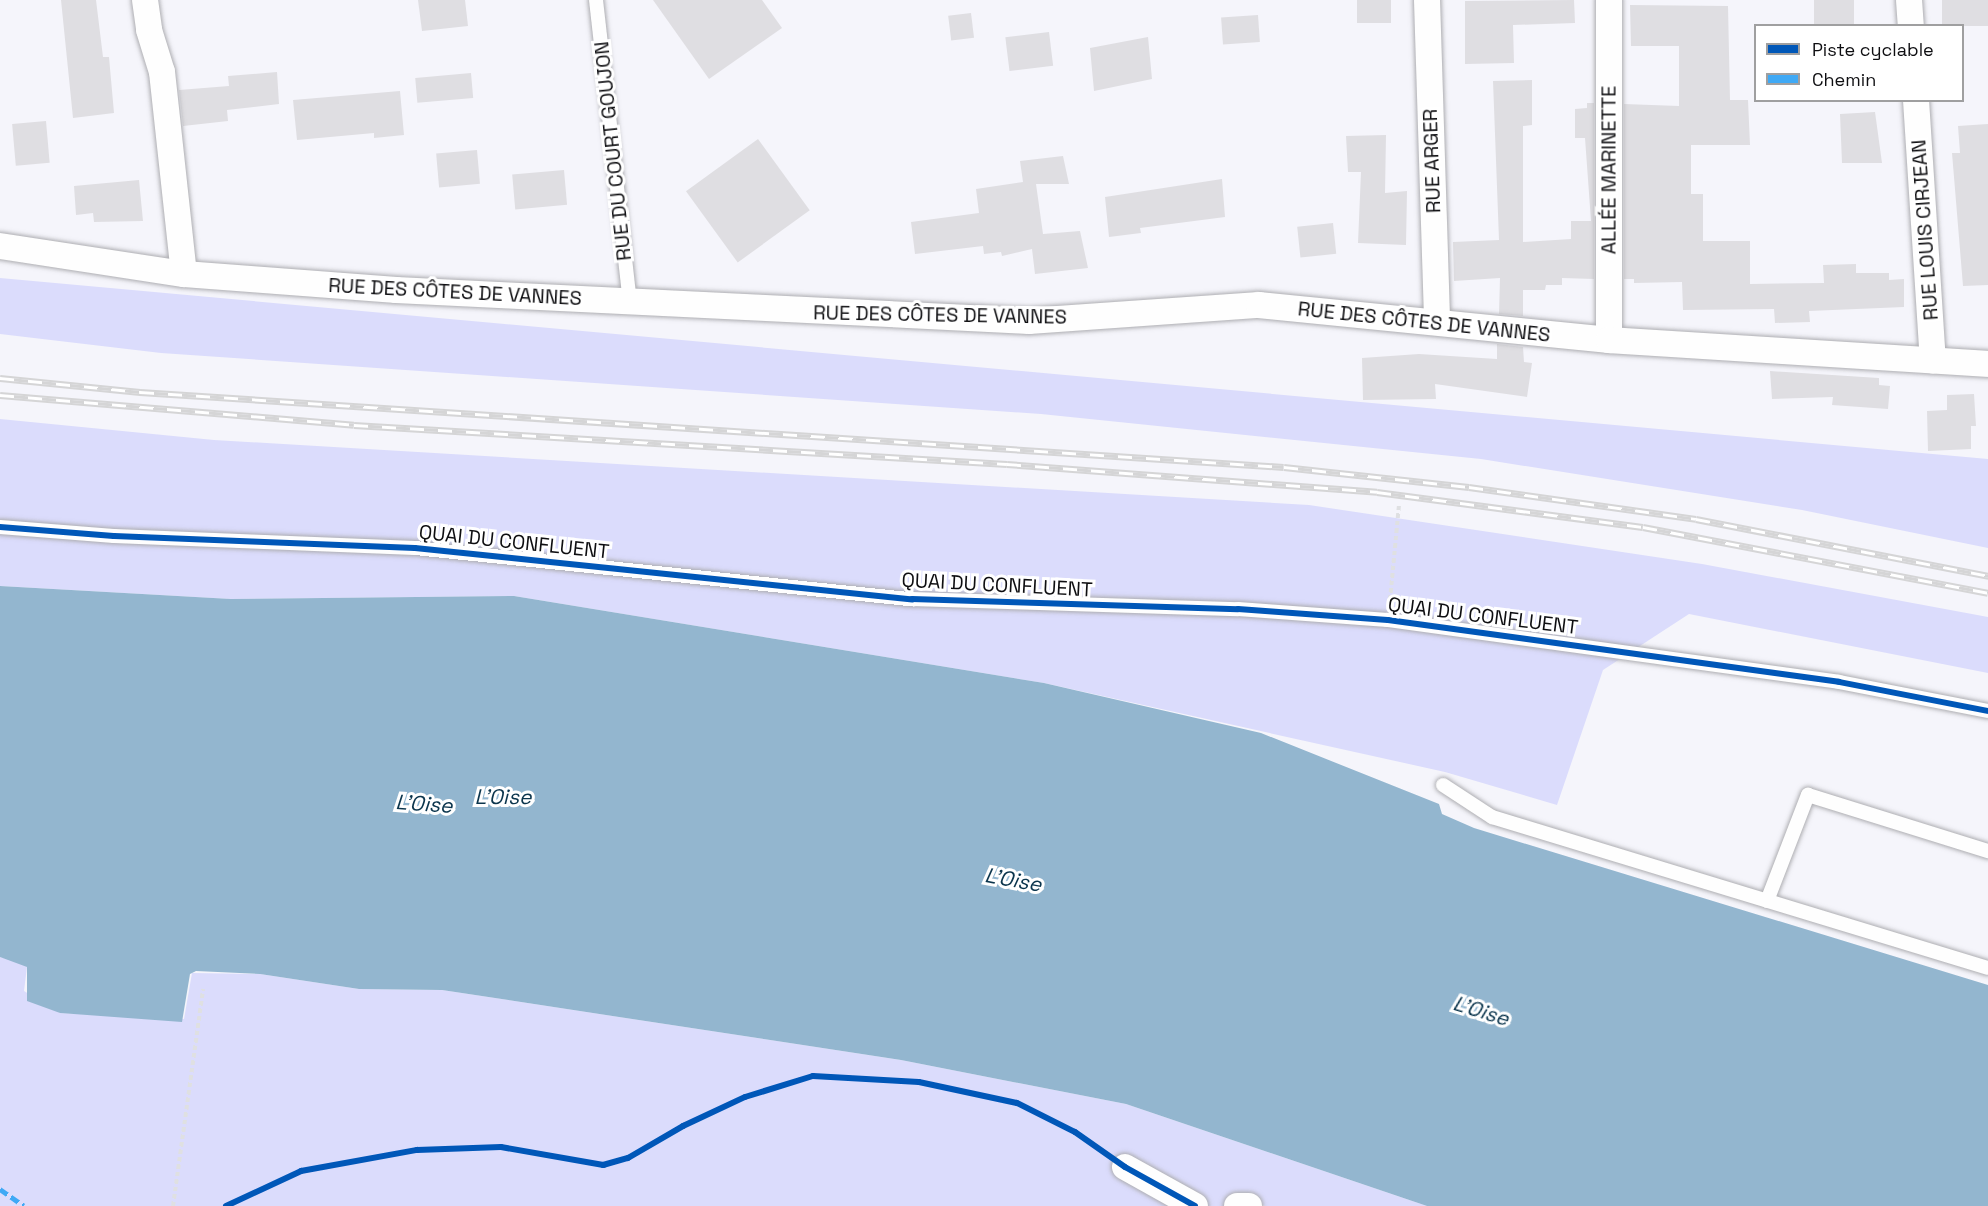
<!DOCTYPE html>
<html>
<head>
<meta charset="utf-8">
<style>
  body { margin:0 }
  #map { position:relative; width:1988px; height:1206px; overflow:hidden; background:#f5f5fb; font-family:"Space Grotesk",sans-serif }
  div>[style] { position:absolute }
  .green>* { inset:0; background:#dbdcfc }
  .water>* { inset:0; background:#93b6cf }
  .building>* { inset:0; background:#dfdee2; transform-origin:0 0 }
  .path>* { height:4px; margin-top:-2px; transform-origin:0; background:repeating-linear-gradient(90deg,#dfe0e2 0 4.5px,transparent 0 7.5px) }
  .roads { filter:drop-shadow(0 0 2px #aeaeb2) drop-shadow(0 0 2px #aeaeb2) }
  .lane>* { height:14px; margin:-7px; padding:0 7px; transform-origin:7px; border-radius:7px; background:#fefefe }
  .street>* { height:26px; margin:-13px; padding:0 13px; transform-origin:13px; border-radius:13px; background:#fefefe }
  .rail>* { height:7px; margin-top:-3.5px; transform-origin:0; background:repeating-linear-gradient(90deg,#fff 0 14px,#d5d5d6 0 28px); box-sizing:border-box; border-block:2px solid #d5d5d6 }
  .quiet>* { height:4.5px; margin-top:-2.25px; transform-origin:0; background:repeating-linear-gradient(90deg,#3fa9f5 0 9px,transparent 0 13.5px) }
  .cycleway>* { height:6px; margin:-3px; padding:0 3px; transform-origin:3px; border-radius:3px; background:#0057b8 }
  span { translate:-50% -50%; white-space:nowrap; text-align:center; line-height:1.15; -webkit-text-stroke:6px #fff; paint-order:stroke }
  .street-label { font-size:20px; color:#0e0e11 }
  .water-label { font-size:21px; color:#0b354d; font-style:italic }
  .legend { position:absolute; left:1754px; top:24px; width:210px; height:78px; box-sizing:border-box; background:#fff; border:2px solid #9f9fa0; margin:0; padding:8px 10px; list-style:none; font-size:18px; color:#0e0e11 }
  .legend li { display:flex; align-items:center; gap:12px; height:30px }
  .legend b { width:30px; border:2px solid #9f9fa0 }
</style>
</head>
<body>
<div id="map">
  <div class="green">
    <div style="clip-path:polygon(0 278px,1988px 459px,1988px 548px,1802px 510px,1481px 459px,1041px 414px,161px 353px,0 334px)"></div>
    <div style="clip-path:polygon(0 419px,214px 440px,1309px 505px,1702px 564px,1988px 617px,1988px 673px,1689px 614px,1603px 670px,1557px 805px,1445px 772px,1044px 683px,514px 596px,231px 599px,0 586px)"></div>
    <div style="clip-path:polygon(0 957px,24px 963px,27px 967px,24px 991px,60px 1013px,184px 1019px,192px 973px,260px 974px,359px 989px,442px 990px,901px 1060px,1126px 1104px,1427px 1206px,1265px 1206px,1245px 1196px,1230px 1206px,0 1206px)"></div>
  </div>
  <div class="water">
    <div style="clip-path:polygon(0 586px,231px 599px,514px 596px,1044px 683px,1261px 733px,1439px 804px,1442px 814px,1474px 828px,1988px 985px,1988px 1206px,1427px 1206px,1126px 1104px,901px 1060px,442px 990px,359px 989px,260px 974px,196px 971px,190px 974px,182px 1022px,60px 1013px,27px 1001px,27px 967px,0 957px)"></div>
  </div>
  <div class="building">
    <div style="clip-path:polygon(61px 0,96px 0,103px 57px,109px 57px,114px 113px,73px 118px)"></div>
    <div style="clip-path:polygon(418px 0,465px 0,468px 26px,422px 31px)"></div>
    <div style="clip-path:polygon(653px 0,762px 0,782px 28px,709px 79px)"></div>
    <div style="left:1357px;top:0;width:34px;height:23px"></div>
    <div style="clip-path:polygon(1574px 0,1575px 23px,1513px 25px,1514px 63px,1465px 64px,1465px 1px)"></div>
    <div style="left:1814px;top:0;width:40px;height:26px"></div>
    <div style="left:1942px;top:0;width:46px;height:26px"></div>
    <div style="clip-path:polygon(1630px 5px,1728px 6px,1730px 100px,1748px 100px,1750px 145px,1691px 145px,1691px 194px,1703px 194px,1703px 241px,1750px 241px,1750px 284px,1824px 283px,1823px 265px,1856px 264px,1856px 273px,1889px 273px,1889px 280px,1904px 279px,1904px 307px,1809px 311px,1810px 322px,1775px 323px,1774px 309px,1683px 310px,1682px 282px,1634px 283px,1634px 279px,1624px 279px,1624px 104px,1679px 106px,1679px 46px,1631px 46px)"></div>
    <div style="left:971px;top:13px;width:25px;height:23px;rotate:83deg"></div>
    <div style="left:1258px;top:15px;width:27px;height:37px;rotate:86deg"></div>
    <div style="left:1049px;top:32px;width:34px;height:44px;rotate:83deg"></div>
    <div style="clip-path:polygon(1148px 37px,1152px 79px,1094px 91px,1090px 48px)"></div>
    <div style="clip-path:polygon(277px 72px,279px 104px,227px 110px,228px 121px,183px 126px,179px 90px,229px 86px,228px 76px)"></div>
    <div style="left:471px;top:73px;width:25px;height:56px;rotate:85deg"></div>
    <div style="clip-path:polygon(1532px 80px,1532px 125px,1523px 126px,1523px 242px,1571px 239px,1571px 221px,1591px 221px,1585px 138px,1575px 138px,1575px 109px,1587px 108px,1587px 103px,1594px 103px,1594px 279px,1562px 278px,1562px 285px,1546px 285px,1545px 290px,1523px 290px,1523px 316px,1499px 314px,1500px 278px,1454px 281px,1453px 242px,1499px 240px,1493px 81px)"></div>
    <div style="clip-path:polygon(400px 91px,404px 135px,374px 138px,374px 133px,297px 140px,293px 100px)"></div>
    <div style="clip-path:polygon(1875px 112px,1882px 163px,1842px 163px,1840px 114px)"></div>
    <div style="left:46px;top:121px;width:42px;height:34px;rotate:85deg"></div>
    <div style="clip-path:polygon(1988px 124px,1988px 285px,1963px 286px,1952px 153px,1960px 153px,1958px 126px)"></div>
    <div style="clip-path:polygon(1386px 135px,1385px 193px,1407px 191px,1406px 245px,1358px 243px,1361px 172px,1348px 172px,1346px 136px)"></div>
    <div style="left:758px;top:139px;width:88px;height:89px;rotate:54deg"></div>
    <div style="left:477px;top:150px;width:34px;height:41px;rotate:85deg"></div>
    <div style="clip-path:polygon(1063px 156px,1069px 184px,1036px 184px,1043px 234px,1080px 231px,1088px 268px,1035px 274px,1032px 249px,1002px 256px,1001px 252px,984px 254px,983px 246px,915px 254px,911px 222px,979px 213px,976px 189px,1023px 182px,1020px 161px)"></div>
    <div style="left:564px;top:170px;width:35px;height:52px;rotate:85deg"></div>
    <div style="clip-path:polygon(1222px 179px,1225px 217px,1140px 228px,1141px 233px,1109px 237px,1105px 197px)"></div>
    <div style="clip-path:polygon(139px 180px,143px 221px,94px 222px,93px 213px,76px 215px,74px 186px)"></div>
    <div style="left:1333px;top:223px;width:31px;height:36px;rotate:84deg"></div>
    <div style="clip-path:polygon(1497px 344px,1523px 347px,1524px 362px,1532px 363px,1527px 397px,1435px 384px,1436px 399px,1363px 400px,1362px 358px,1419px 354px,1497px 359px)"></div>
    <div style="clip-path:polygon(1770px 371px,1879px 378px,1879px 385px,1890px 386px,1888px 409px,1832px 405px,1833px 397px,1772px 399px)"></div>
    <div style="clip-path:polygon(1974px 394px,1976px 426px,1971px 426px,1971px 449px,1928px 451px,1927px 411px,1947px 410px,1947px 395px)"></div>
  </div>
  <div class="path">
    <div style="left:1390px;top:600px;width:95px;rotate:-84.6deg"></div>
    <div style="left:173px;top:1206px;width:219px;rotate:-82.1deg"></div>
  </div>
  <div class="roads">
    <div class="lane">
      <div style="left:596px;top:0;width:304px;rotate:83.6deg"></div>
      <div style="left:0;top:527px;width:114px;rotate:4.5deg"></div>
      <div style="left:114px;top:536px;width:301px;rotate:2.3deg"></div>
      <div style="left:415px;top:548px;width:500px;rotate:5.9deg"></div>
      <div style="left:912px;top:599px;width:326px;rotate:1.8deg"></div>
      <div style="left:1238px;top:609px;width:150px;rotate:4.2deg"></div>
      <div style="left:1388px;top:620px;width:455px;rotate:7.8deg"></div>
      <div style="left:1839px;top:682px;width:152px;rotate:11deg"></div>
      <div style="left:1443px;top:785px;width:59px;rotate:33.1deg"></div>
      <div style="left:1492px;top:817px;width:518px;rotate:16.93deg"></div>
      <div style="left:1767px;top:901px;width:114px;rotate:-68.9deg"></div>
      <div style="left:1808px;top:795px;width:189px;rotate:17.3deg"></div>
    </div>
    <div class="street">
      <div style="left:145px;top:0;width:30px;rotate:82deg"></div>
      <div style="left:149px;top:30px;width:44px;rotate:72.8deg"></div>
      <div style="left:162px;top:72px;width:203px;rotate:83.8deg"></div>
      <div style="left:1427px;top:0;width:322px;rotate:88.2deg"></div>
      <div style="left:1609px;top:0;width:340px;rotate:90deg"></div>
      <div style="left:1909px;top:0;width:26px;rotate:86deg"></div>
      <div style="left:1916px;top:100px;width:261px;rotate:86.3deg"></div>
      <div style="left:0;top:246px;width:186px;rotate:8.7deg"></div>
      <div style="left:184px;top:274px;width:213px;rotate:4.3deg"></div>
      <div style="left:396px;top:290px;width:634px;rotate:2.8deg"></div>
      <div style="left:1029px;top:321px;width:231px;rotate:-4deg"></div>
      <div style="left:1259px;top:305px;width:352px;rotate:5.7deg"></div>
      <div style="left:1609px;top:340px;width:380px;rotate:3.6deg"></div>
      <div style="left:1125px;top:1167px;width:80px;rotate:29.1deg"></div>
      <div style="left:1237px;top:1206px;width:12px"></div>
    </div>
  </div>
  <div class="rail">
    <div style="left:0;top:378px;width:141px;rotate:5.7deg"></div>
    <div style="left:140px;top:392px;width:1146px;rotate:3.75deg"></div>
    <div style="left:1284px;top:467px;width:186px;rotate:6.2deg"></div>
    <div style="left:1469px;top:487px;width:229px;rotate:8deg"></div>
    <div style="left:1696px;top:519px;width:298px;rotate:11deg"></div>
    <div style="left:0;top:395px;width:355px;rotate:4.8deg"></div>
    <div style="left:354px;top:425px;width:654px;rotate:3.42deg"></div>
    <div style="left:1007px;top:464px;width:371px;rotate:4.3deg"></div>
    <div style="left:1377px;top:492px;width:268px;rotate:7.5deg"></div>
    <div style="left:1643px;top:527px;width:351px;rotate:10.8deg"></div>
  </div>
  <div class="quiet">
    <div style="left:0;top:1189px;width:29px;rotate:35deg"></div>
  </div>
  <div class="cycleway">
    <div style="left:0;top:527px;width:114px;rotate:4.5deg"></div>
    <div style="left:114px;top:536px;width:301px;rotate:2.3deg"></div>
    <div style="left:415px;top:548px;width:500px;rotate:5.9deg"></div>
    <div style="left:912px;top:599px;width:326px;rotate:1.8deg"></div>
    <div style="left:1238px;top:609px;width:150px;rotate:4.2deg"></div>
    <div style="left:1388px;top:620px;width:455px;rotate:7.8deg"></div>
    <div style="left:1839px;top:682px;width:152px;rotate:11deg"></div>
    <div style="left:226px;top:1206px;width:83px;rotate:-25deg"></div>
    <div style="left:301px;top:1171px;width:118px;rotate:-10.3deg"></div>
    <div style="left:417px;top:1150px;width:84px;rotate:-2deg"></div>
    <div style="left:501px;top:1147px;width:104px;rotate:10deg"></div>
    <div style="left:603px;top:1165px;width:26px;rotate:-16deg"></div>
    <div style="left:628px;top:1158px;width:64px;rotate:-30.2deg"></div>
    <div style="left:683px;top:1126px;width:68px;rotate:-25.1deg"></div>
    <div style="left:745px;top:1097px;width:71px;rotate:-17.2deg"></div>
    <div style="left:813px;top:1076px;width:106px;rotate:3.2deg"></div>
    <div style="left:919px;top:1082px;width:100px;rotate:12.1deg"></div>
    <div style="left:1017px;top:1103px;width:65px;rotate:26.6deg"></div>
    <div style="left:1075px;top:1132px;width:61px;rotate:35deg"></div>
    <div style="left:1125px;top:1167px;width:80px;rotate:29.1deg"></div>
  </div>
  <div class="street-label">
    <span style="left:613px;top:151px;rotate:-96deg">RUE DU COURT GOUJON</span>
    <span style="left:1432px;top:161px;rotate:-92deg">RUE ARGER</span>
    <span style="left:1609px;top:170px;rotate:-90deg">ALLÉE MARINETTE</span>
    <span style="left:1925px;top:230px;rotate:-94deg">RUE LOUIS CIRJEAN</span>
    <span style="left:455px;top:292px;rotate:3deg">RUE DES CÔTES DE VANNES</span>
    <span style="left:940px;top:315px;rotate:1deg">RUE DES CÔTES DE VANNES</span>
    <span style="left:1424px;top:322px;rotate:6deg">RUE DES CÔTES DE VANNES</span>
    <span style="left:514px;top:542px;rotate:6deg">QUAI DU CONFLUENT</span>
    <span style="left:997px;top:585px;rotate:3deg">QUAI DU CONFLUENT</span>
    <span style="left:1483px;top:616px;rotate:7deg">QUAI DU CONFLUENT</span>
  </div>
  <div class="water-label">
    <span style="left:503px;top:797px">L’Oise</span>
    <span style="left:424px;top:804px;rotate:4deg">L'Oise</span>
    <span style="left:1013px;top:880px;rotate:10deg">L'Oise</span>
    <span style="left:1481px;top:1011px;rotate:17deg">L'Oise</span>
  </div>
  <ul class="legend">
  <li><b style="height:8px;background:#0057b8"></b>Piste cyclable</li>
  <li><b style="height:8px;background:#3fa9f5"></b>Chemin</li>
  </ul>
</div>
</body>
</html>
